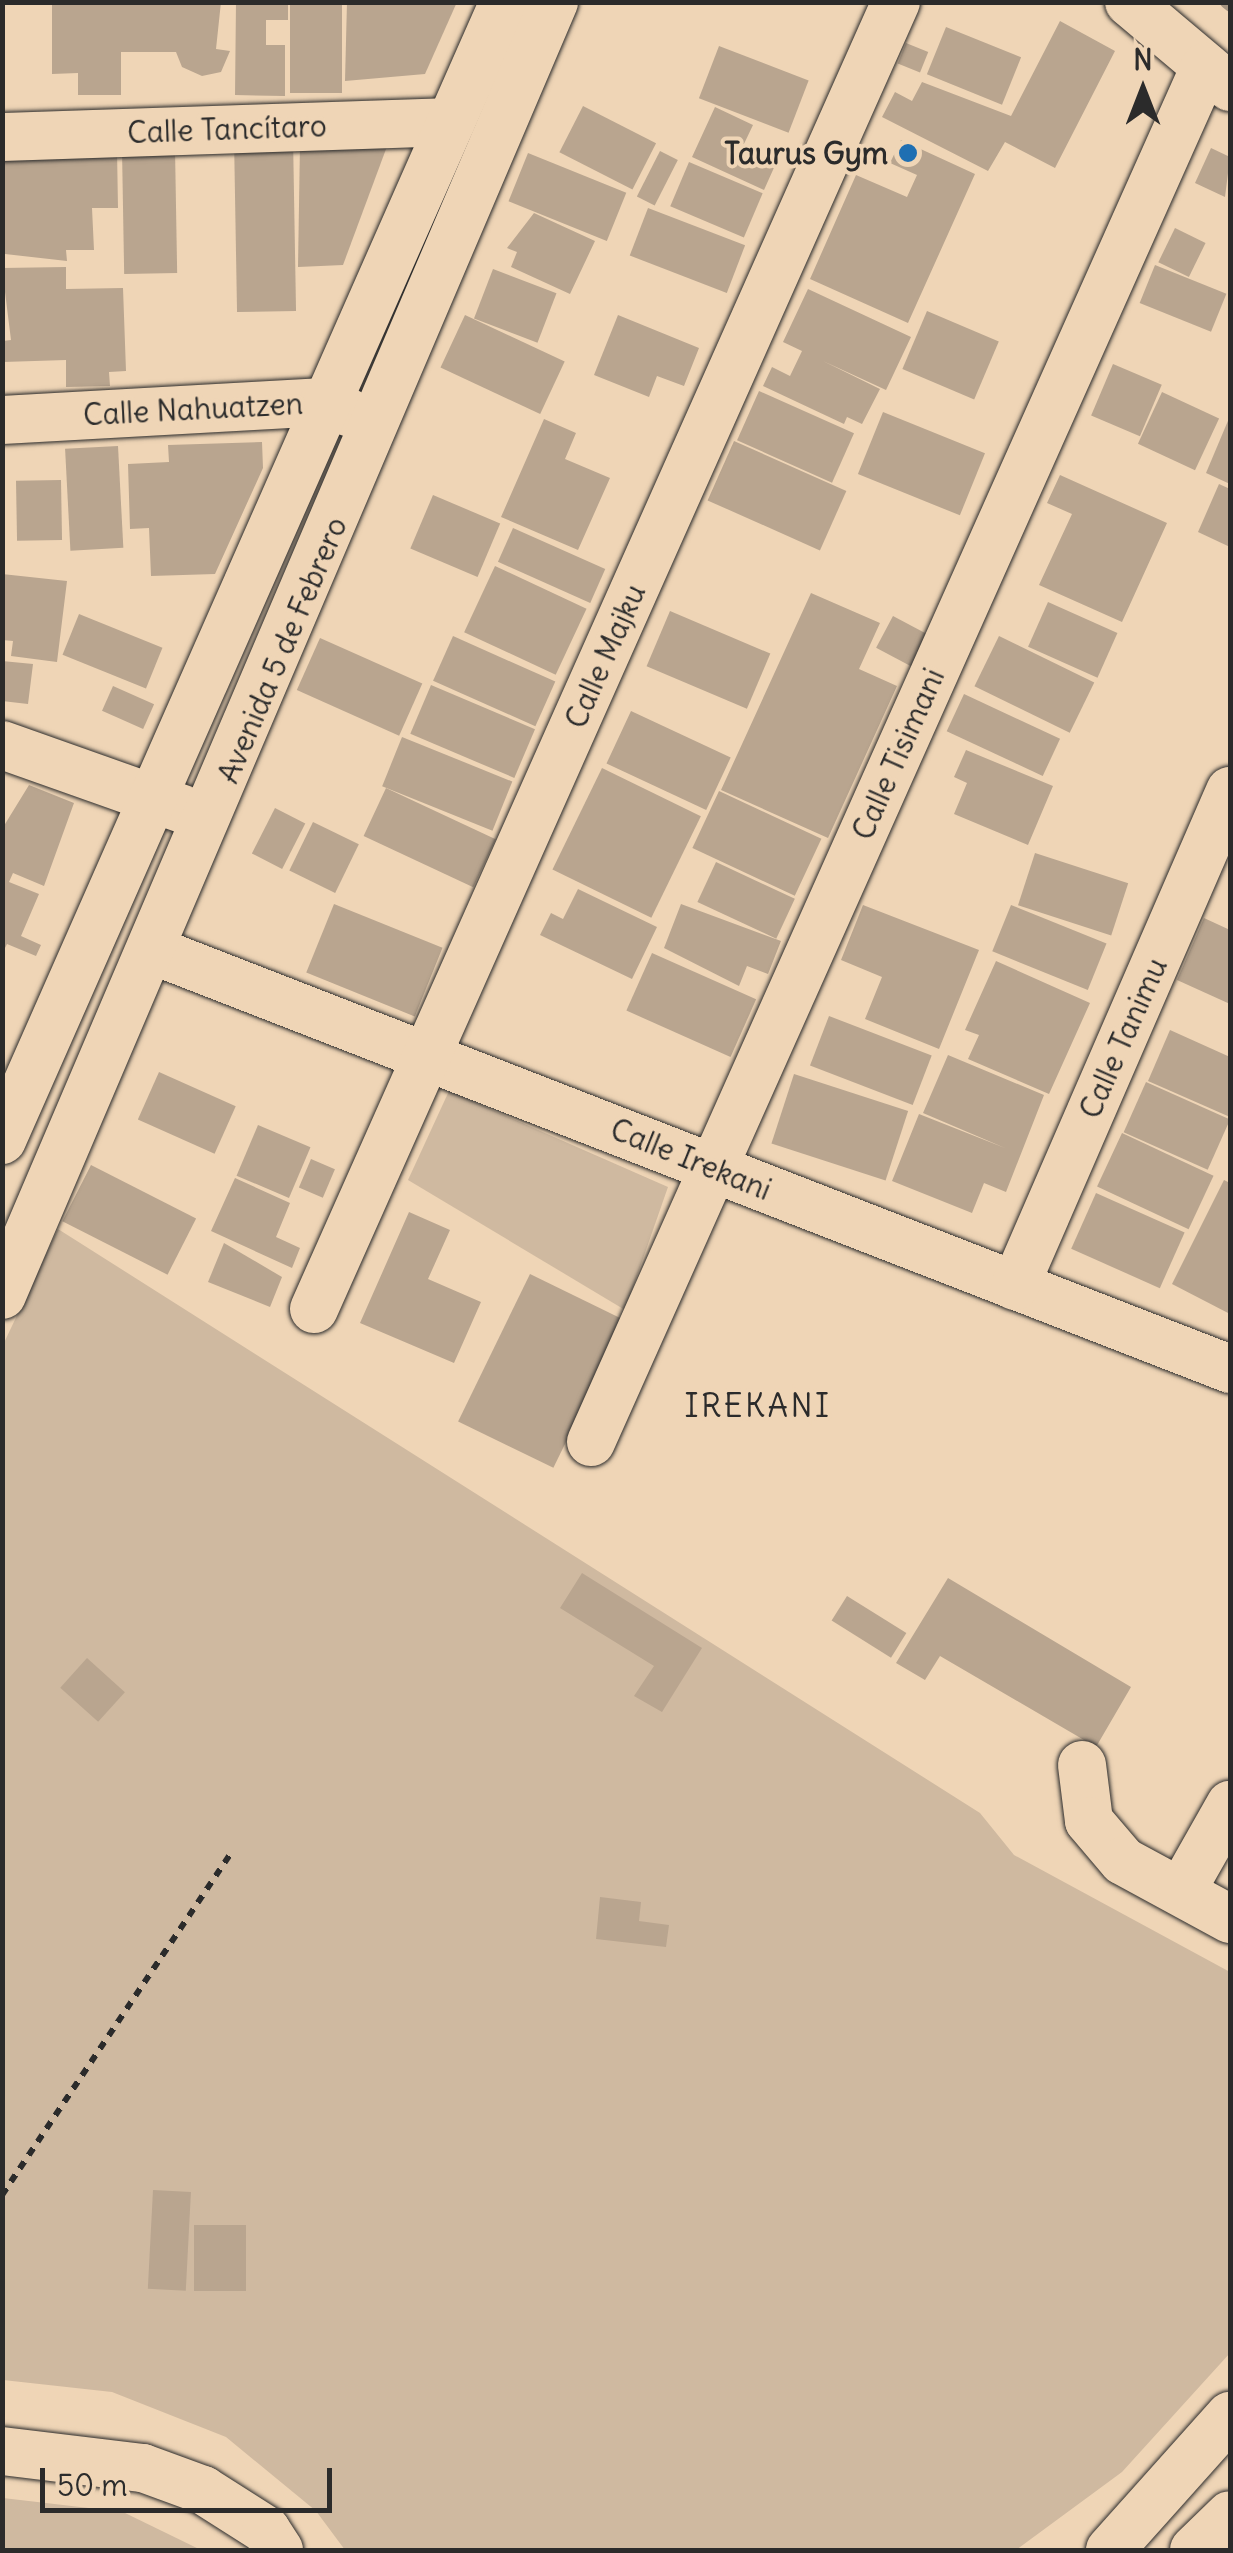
<!DOCTYPE html>
<html>
<head>
<meta charset="utf-8">
<style>
  body { margin:0 }
  #map { position:relative; width:1233px; height:2553px; overflow:hidden; background:#efd5b6; font-family:Delius,sans-serif }
  div>[style] { position:absolute }
  .green>* { inset:0; background:#cfb9a0 }
  .stream>* { height:11px; margin:-5.5px; padding:0 5.5px; transform-origin:5.5px; border-radius:5.5px; background:#a49481 }
  .building>* { inset:0; background:#b9a58f; transform-origin:0 0 }
  .path>* { height:6px; margin-top:-3px; transform-origin:0; background:repeating-linear-gradient(90deg,#2b2b2b 0 8px,transparent 0 16px) }
  .roads { filter:drop-shadow(0 0 2px #2b2b2b) drop-shadow(0 0 2px #2b2b2b) }
  .minor>* { height:48px; margin:-24px; padding:0 24px; transform-origin:24px; border-radius:24px; background:#efd5b6 }
  .dots>* { width:28px; height:28px; translate:-50% -50%; box-sizing:border-box; border:5px solid #efd5b6; border-radius:50% }
  span { translate:-50% -50%; white-space:nowrap; text-align:center; line-height:1.15; -webkit-text-stroke:8px #efd5b6; paint-order:stroke }
  .street-label { font-size:30px; color:#2b2b2b }
  .poi-label { font-size:30px; color:#2b2b2b; font-weight:700 }
  .right { translate:-100% -50%; text-align:right }
  .neighbourhood-label { font-size:32px; color:#2b2b2b; letter-spacing:2.5px }
  .frame { position:absolute; inset:0; border:5px solid #2b2b2b; pointer-events:none }
  .north { position:absolute; left:1093px; top:40px; width:100px; height:100px; -webkit-text-stroke:8px #efd5b6; paint-order:stroke; rotate:0deg; font-size:28px; font-weight:700; line-height:40px; text-align:center; color:#2b2b2b }
  .north::after { content:''; display:block; margin:auto; width:35px; height:45px; background:#2b2b2b; clip-path:polygon(50% 0,100% 100%,50% 72%,0 100%) }
  .scale { position:absolute; left:40px; top:2468px; width:292px; height:45px; box-sizing:border-box; border:5px solid #2b2b2b; border-top:0; padding-left:12px; font-size:30px; line-height:35px; white-space:nowrap; color:#2b2b2b; -webkit-text-stroke:8px #efd5b6; paint-order:stroke }
</style>
</head>
<body>
<div id="map">
  <div class="green">
    <div style="clip-path:polygon(449px 1091px,668px 1187px,625px 1310px,408px 1180px)"></div>
    <div style="clip-path:polygon(58px 1229px,980px 1813px,1014px 1855px,1230px 1972px,1230px 2353px,1122px 2472px,1016px 2550px,345px 2550px,316px 2511px,226px 2437px,112px 2392px,3px 2380px,2px 1347px)"></div>
    <div style="clip-path:polygon(3px 2498px,123px 2512px,201px 2550px,3px 2550px)"></div>
  </div>
  <div class="stream">
    <div style="left:1225px;top:2px;width:6px;rotate:39deg"></div>
  </div>
  <div class="building">
    <div style="clip-path:polygon(52px 2px,221px 2px,216px 49px,230px 51px,221px 72px,202px 76px,182px 67px,176px 52px,121px 52px,121px 95px,78px 95px,78px 73px,52px 74px)"></div>
    <div style="clip-path:polygon(236px 2px,288px 2px,288px 20px,266px 20px,266px 45px,285px 45px,285px 96px,235px 95px)"></div>
    <div style="left:290px;top:2px;width:52px;height:91px"></div>
    <div style="clip-path:polygon(347px 2px,457px 2px,425px 74px,345px 81px)"></div>
    <div style="clip-path:polygon(1060px 21px,1115px 51px,1055px 168px,1005px 142px,988px 171px,882px 117px,895px 92px,912px 101px,922px 82px,1011px 116px)"></div>
    <div style="left:946px;top:27px;width:81px;height:51px;rotate:22deg"></div>
    <div style="left:906px;top:43px;width:24px;height:22px;rotate:22deg"></div>
    <div style="left:719px;top:46px;width:96px;height:56px;rotate:21deg"></div>
    <div style="left:583px;top:106px;width:82px;height:52px;rotate:27deg"></div>
    <div style="clip-path:polygon(715px 107px,753px 125px,743px 146px,777px 161px,764px 190px,692px 157px)"></div>
    <div style="left:293px;top:137px;width:174px;height:59px;rotate:89deg"></div>
    <div style="clip-path:polygon(901px 140px,975px 174px,908px 323px,810px 279px,856px 175px,907px 197px,917px 175px,890px 163px)"></div>
    <div style="clip-path:polygon(389px 141px,343px 265px,298px 267px,300px 144px)"></div>
    <div style="clip-path:polygon(1211px 148px,1230px 157px,1225px 197px,1195px 183px)"></div>
    <div style="left:175px;top:149px;width:124px;height:53px;rotate:89deg"></div>
    <div style="clip-path:polygon(117px 150px,118px 208px,92px 208px,94px 250px,66px 250px,67px 261px,5px 254px,3px 153px)"></div>
    <div style="left:660px;top:151px;width:20px;height:51px;rotate:27deg"></div>
    <div style="left:528px;top:153px;width:106px;height:52px;rotate:22deg"></div>
    <div style="left:689px;top:162px;width:80px;height:48px;rotate:23deg"></div>
    <div style="left:648px;top:208px;width:104px;height:51px;rotate:21deg"></div>
    <div style="clip-path:polygon(534px 213px,595px 241px,570px 294px,511px 267px,517px 252px,507px 248px)"></div>
    <div style="left:1175px;top:228px;width:34px;height:38px;rotate:26deg"></div>
    <div style="left:1155px;top:265px;width:77px;height:41px;rotate:22deg"></div>
    <div style="clip-path:polygon(66px 267px,66px 289px,123px 288px,126px 371px,109px 372px,110px 386px,66px 387px,66px 360px,3px 362px,3px 341px,11px 340px,2px 268px)"></div>
    <div style="left:493px;top:269px;width:68px;height:53px;rotate:21deg"></div>
    <div style="clip-path:polygon(808px 289px,911px 337px,886px 390px,823px 361px,880px 389px,862px 424px,847px 417px,844px 424px,763px 386px,772px 367px,790px 376px,802px 351px,783px 342px)"></div>
    <div style="left:927px;top:311px;width:78px;height:63px;rotate:23deg"></div>
    <div style="left:465px;top:315px;width:110px;height:58px;rotate:25deg"></div>
    <div style="clip-path:polygon(618px 315px,699px 348px,684px 386px,657px 376px,649px 397px,594px 375px)"></div>
    <div style="left:1113px;top:364px;width:53px;height:56px;rotate:23deg"></div>
    <div style="left:759px;top:391px;width:104px;height:54px;rotate:24deg"></div>
    <div style="left:1162px;top:392px;width:63px;height:57px;rotate:25deg"></div>
    <div style="left:883px;top:412px;width:110px;height:67px;rotate:22deg"></div>
    <div style="clip-path:polygon(1230px 416px,1230px 484px,1206px 473px)"></div>
    <div style="clip-path:polygon(544px 419px,576px 433px,565px 459px,610px 478px,578px 550px,501px 517px)"></div>
    <div style="left:734px;top:441px;width:123px;height:65px;rotate:24deg"></div>
    <div style="clip-path:polygon(262px 442px,263px 468px,215px 574px,151px 576px,149px 528px,130px 529px,128px 464px,169px 462px,168px 445px)"></div>
    <div style="left:118px;top:446px;width:102px;height:53px;rotate:87deg"></div>
    <div style="clip-path:polygon(1060px 475px,1167px 523px,1122px 622px,1039px 585px,1072px 514px,1047px 503px)"></div>
    <div style="left:61px;top:480px;width:60px;height:45px;rotate:89deg"></div>
    <div style="clip-path:polygon(1219px 484px,1230px 489px,1230px 547px,1198px 532px)"></div>
    <div style="left:433px;top:495px;width:73px;height:58px;rotate:23deg"></div>
    <div style="left:513px;top:528px;width:101px;height:37px;rotate:24deg"></div>
    <div style="left:495px;top:566px;width:101px;height:73px;rotate:25deg"></div>
    <div style="clip-path:polygon(2px 574px,67px 581px,57px 662px,11px 656px,13px 641px,2px 640px)"></div>
    <div style="clip-path:polygon(811px 593px,880px 623px,859px 669px,897px 686px,828px 838px,721px 790px)"></div>
    <div style="left:1048px;top:602px;width:76px;height:49px;rotate:24deg"></div>
    <div style="left:670px;top:611px;width:109px;height:60px;rotate:23deg"></div>
    <div style="left:79px;top:614px;width:90px;height:44px;rotate:22deg"></div>
    <div style="left:893px;top:616px;width:40px;height:36px;rotate:28deg"></div>
    <div style="left:453px;top:636px;width:112px;height:49px;rotate:24deg"></div>
    <div style="left:999px;top:636px;width:106px;height:56px;rotate:26deg"></div>
    <div style="left:320px;top:638px;width:112px;height:57px;rotate:24deg"></div>
    <div style="clip-path:polygon(2px 661px,33px 664px,28px 704px,2px 701px)"></div>
    <div style="left:431px;top:685px;width:113px;height:53px;rotate:23deg"></div>
    <div style="left:113px;top:686px;width:45px;height:27px;rotate:24deg"></div>
    <div style="left:964px;top:694px;width:106px;height:41px;rotate:25deg"></div>
    <div style="left:631px;top:711px;width:110px;height:58px;rotate:25deg"></div>
    <div style="left:402px;top:737px;width:119px;height:53px;rotate:22deg"></div>
    <div style="clip-path:polygon(966px 750px,1053px 786px,1028px 845px,954px 814px,967px 783px,954px 777px)"></div>
    <div style="left:602px;top:768px;width:110px;height:113px;rotate:26deg"></div>
    <div style="clip-path:polygon(29px 785px,74px 803px,44px 886px,13px 873px,9px 882px,39px 894px,21px 936px,41px 945px,36px 956px,7px 944px,2px 954px,2px 829px)"></div>
    <div style="left:386px;top:788px;width:121px;height:53px;rotate:25deg"></div>
    <div style="left:719px;top:791px;width:113px;height:63px;rotate:25deg"></div>
    <div style="left:275px;top:808px;width:34px;height:51px;rotate:27deg"></div>
    <div style="left:313px;top:822px;width:51px;height:54px;rotate:26deg"></div>
    <div style="left:1035px;top:853px;width:98px;height:55px;rotate:18deg"></div>
    <div style="left:716px;top:862px;width:87px;height:44px;rotate:25deg"></div>
    <div style="clip-path:polygon(578px 889px,657px 927px,632px 979px,540px 935px,551px 913px,563px 919px)"></div>
    <div style="left:334px;top:904px;width:117px;height:74px;rotate:22deg"></div>
    <div style="clip-path:polygon(681px 904px,781px 941px,768px 974px,747px 966px,739px 986px,664px 948px)"></div>
    <div style="clip-path:polygon(863px 905px,979px 950px,939px 1049px,865px 1019px,882px 977px,841px 960px)"></div>
    <div style="left:1011px;top:905px;width:103px;height:50px;rotate:22deg"></div>
    <div style="clip-path:polygon(1204px 918px,1230px 930px,1230px 1004px,1177px 980px)"></div>
    <div style="left:652px;top:953px;width:114px;height:63px;rotate:24deg"></div>
    <div style="clip-path:polygon(996px 961px,1090px 1003px,1049px 1094px,968px 1059px,979px 1035px,965px 1030px)"></div>
    <div style="left:829px;top:1016px;width:110px;height:53px;rotate:21deg"></div>
    <div style="clip-path:polygon(1170px 1030px,1230px 1057px,1230px 1117px,1148px 1081px)"></div>
    <div style="clip-path:polygon(948px 1055px,1044px 1095px,1006px 1192px,984px 1183px,972px 1213px,892px 1181px,919px 1114px,1005px 1148px,923px 1113px)"></div>
    <div style="left:159px;top:1072px;width:84px;height:52px;rotate:24deg"></div>
    <div style="left:794px;top:1074px;width:120px;height:73px;rotate:18deg"></div>
    <div style="left:1146px;top:1082px;width:92px;height:55px;rotate:24deg"></div>
    <div style="left:258px;top:1125px;width:57px;height:55px;rotate:23deg"></div>
    <div style="left:1122px;top:1133px;width:101px;height:59px;rotate:25deg"></div>
    <div style="left:311px;top:1159px;width:26px;height:31px;rotate:23deg"></div>
    <div style="left:91px;top:1165px;width:118px;height:63px;rotate:27deg"></div>
    <div style="clip-path:polygon(235px 1178px,290px 1203px,276px 1237px,300px 1248px,292px 1268px,211px 1231px)"></div>
    <div style="clip-path:polygon(1224px 1180px,1230px 1183px,1230px 1314px,1172px 1284px)"></div>
    <div style="left:1096px;top:1193px;width:97px;height:61px;rotate:24deg"></div>
    <div style="clip-path:polygon(409px 1212px,450px 1230px,428px 1279px,481px 1302px,454px 1363px,360px 1323px)"></div>
    <div style="clip-path:polygon(224px 1243px,282px 1277px,270px 1307px,208px 1282px)"></div>
    <div style="left:530px;top:1274px;width:106px;height:164px;rotate:26deg"></div>
    <div style="clip-path:polygon(582px 1573px,702px 1648px,662px 1712px,634px 1696px,654px 1666px,560px 1608px)"></div>
    <div style="clip-path:polygon(948px 1578px,1131px 1687px,1096px 1747px,940px 1656px,925px 1680px,896px 1663px)"></div>
    <div style="left:847px;top:1596px;width:70px;height:29px;rotate:32deg"></div>
    <div style="left:87px;top:1658px;width:51px;height:40px;rotate:42deg"></div>
    <div style="clip-path:polygon(600px 1897px,641px 1902px,639px 1921px,669px 1925px,666px 1947px,596px 1939px)"></div>
    <div style="left:153px;top:2190px;width:38px;height:99px;rotate:3deg"></div>
    <div style="left:194px;top:2225px;width:52px;height:66px"></div>
  </div>
  <div class="path">
    <div style="left:2px;top:2195px;width:413px;rotate:-56.2deg"></div>
  </div>
  <div class="roads">
    <div class="minor">
      <div style="left:1129px;top:2px;width:132px;rotate:40.1deg"></div>
      <div style="left:2px;top:137px;width:449px;rotate:-1.9deg"></div>
      <div style="left:2px;top:420px;width:323px;rotate:-3.2deg"></div>
      <div style="left:324px;top:402px;width:26px;rotate:23deg"></div>
      <div style="left:2px;top:745px;width:192px;rotate:19.5deg"></div>
      <div style="left:152px;top:950px;width:1157px;rotate:21.24deg"></div>
      <div style="left:2px;top:1140px;width:1244px;rotate:-66.2deg"></div>
      <div style="left:1015px;top:1286px;width:540px;rotate:-66.52deg"></div>
      <div style="left:2px;top:1295px;width:1406px;rotate:-66.88deg"></div>
      <div style="left:314px;top:1309px;width:1431px;rotate:-66deg"></div>
      <div style="left:591px;top:1442px;width:1506px;rotate:-65.94deg"></div>
      <div style="left:1082px;top:1765px;width:56px;rotate:82.9deg"></div>
      <div style="left:1089px;top:1821px;width:52px;rotate:49.6deg"></div>
      <div style="left:1123px;top:1861px;width:122px;rotate:28.5deg"></div>
      <div style="left:1182px;top:1890px;width:98px;rotate:-60.5deg"></div>
      <div style="left:2px;top:2451px;width:142px;rotate:6.9deg"></div>
      <div style="left:143px;top:2468px;width:64px;rotate:20.1deg"></div>
      <div style="left:203px;top:2490px;width:75px;rotate:32.4deg"></div>
      <div style="left:266px;top:2530px;width:24px;rotate:57deg"></div>
      <div style="left:1110px;top:2550px;width:180px;rotate:-48.2deg"></div>
      <div style="left:1194px;top:2550px;width:50px;rotate:-44.2deg"></div>
    </div>
  </div>
  <div class="dots">
    <div style="left:908px;top:153px;background:#1f6fb2"></div>
  </div>
  <div class="street-label">
    <span style="left:227px;top:129px;rotate:-2deg">Calle Tancítaro</span>
    <span style="left:193px;top:409px;rotate:-3deg">Calle Nahuatzen</span>
    <span style="left:282px;top:650px;rotate:-67deg">Avenida 5 de Febrero</span>
    <span style="left:605px;top:656px;rotate:-66deg">Calle Majku</span>
    <span style="left:898px;top:754px;rotate:-66deg">Calle Tisimani</span>
    <span style="left:1123px;top:1038px;rotate:-66deg">Calle Tanimu</span>
    <span style="left:691px;top:1159px;rotate:22deg">Calle Irekani</span>
  </div>
  <div class="poi-label">
    <span class="right" style="left:888px;top:153px">Taurus Gym</span>
  </div>
  <div class="neighbourhood-label">
    <span style="left:758px;top:1406px">IREKANI</span>
  </div>
  <div class="frame"></div>
  <div class="north">N</div>
  <div class="scale">50 m</div>
</div>
</body>
</html>
